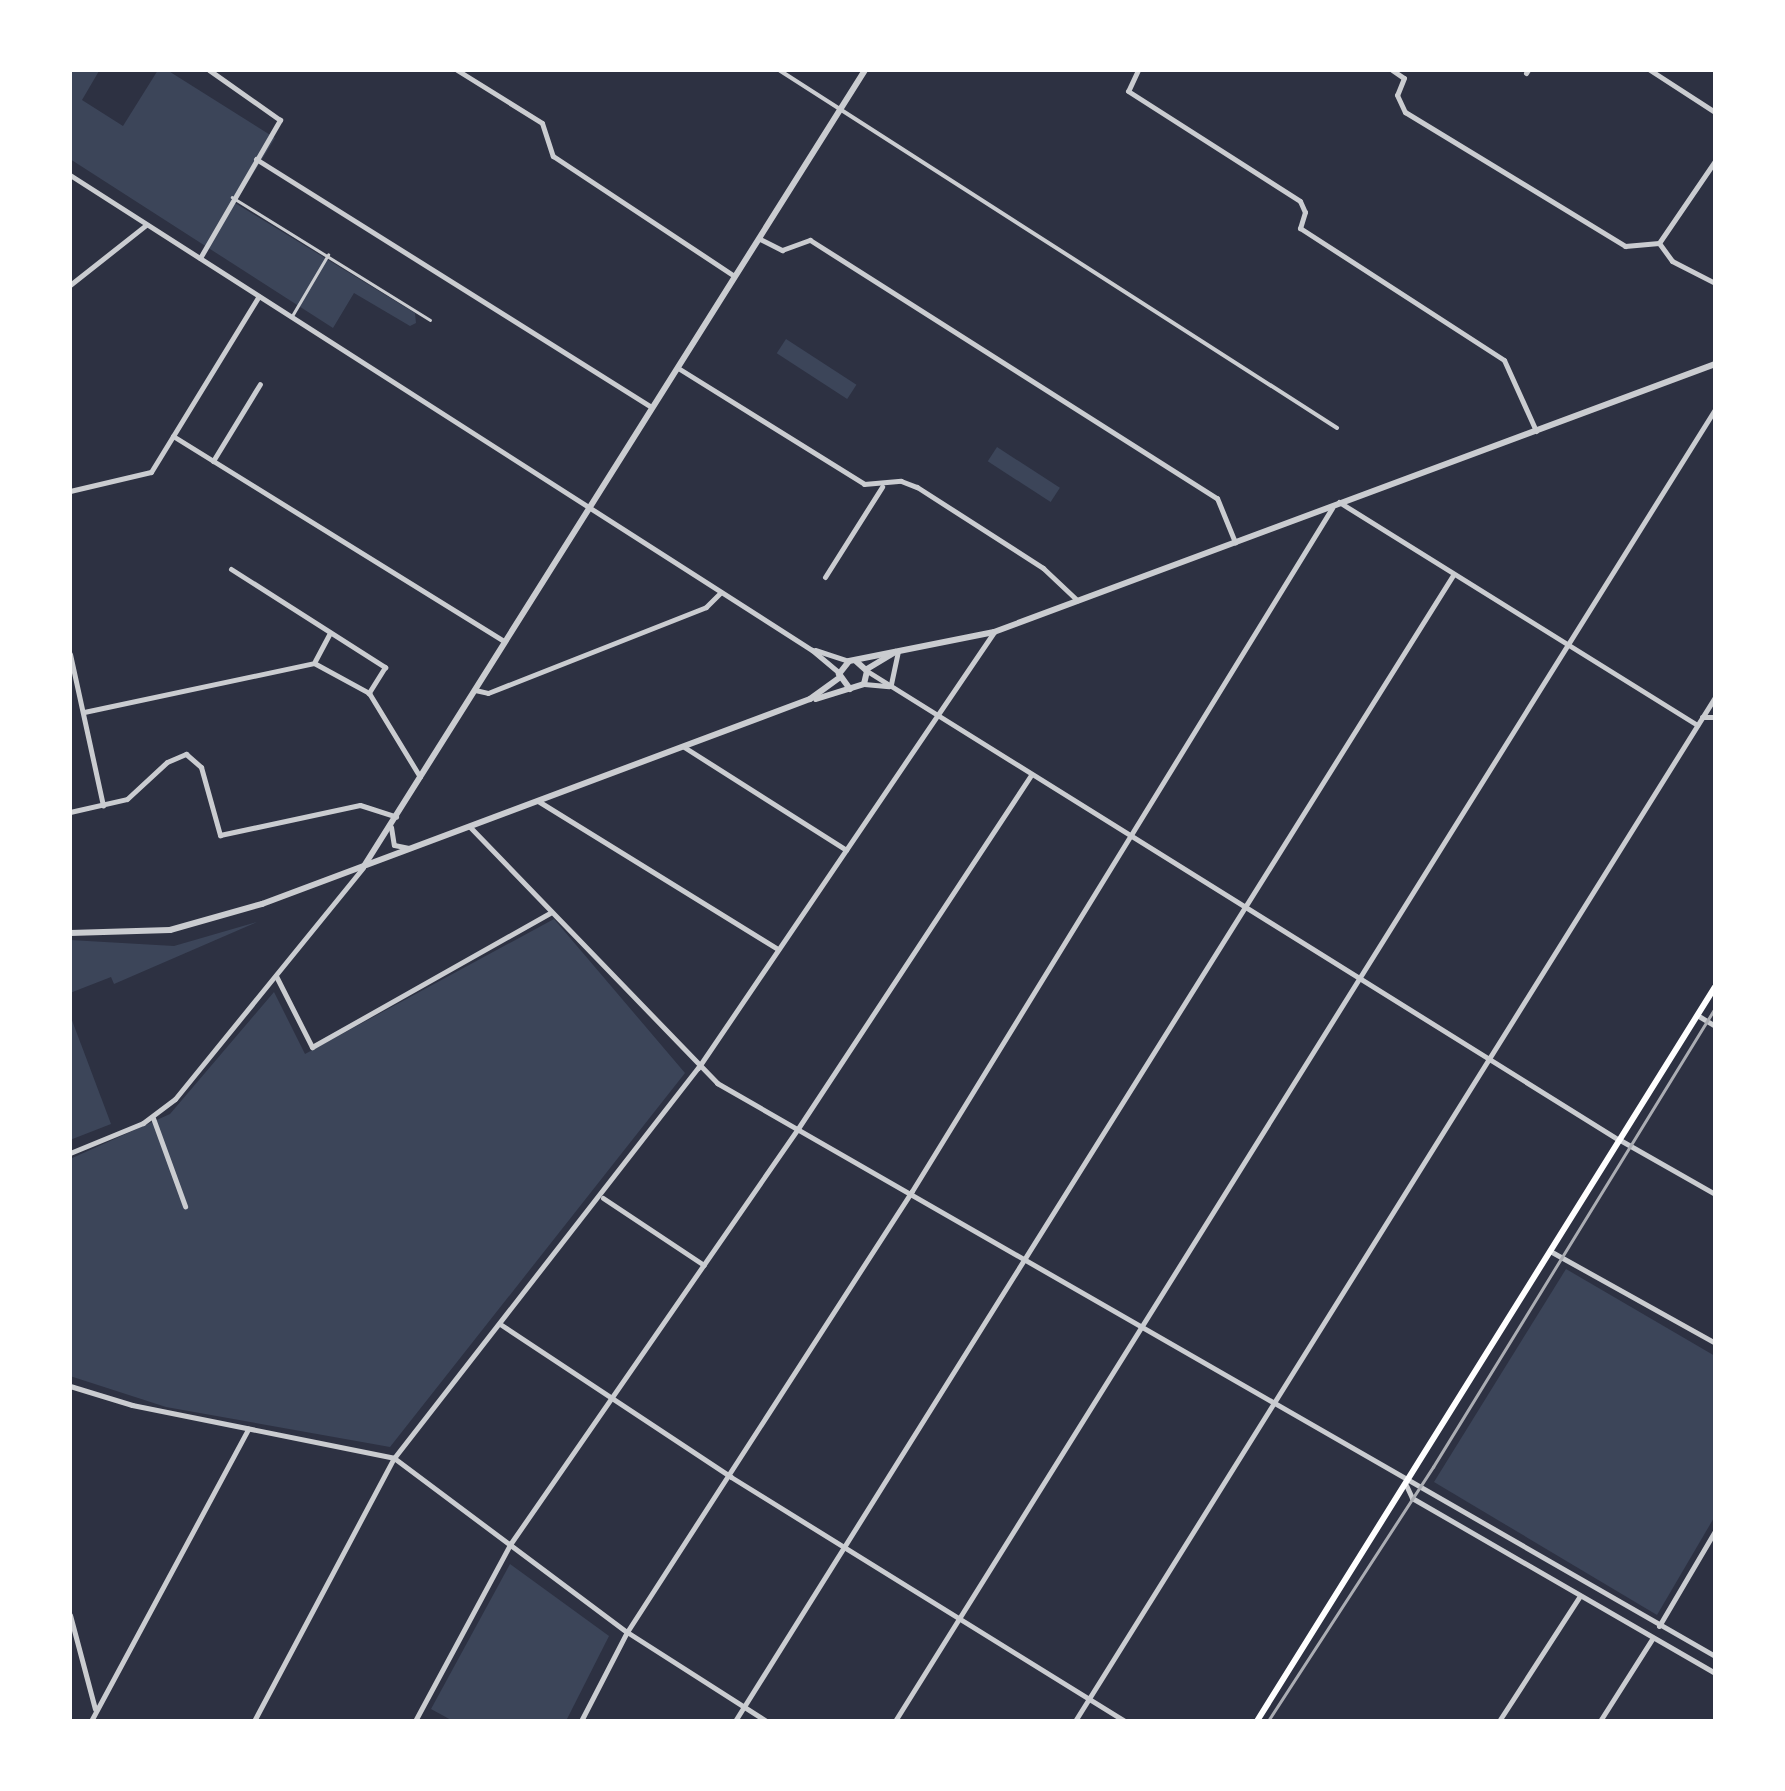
<!DOCTYPE html>
<html>
<head>
<meta charset="utf-8">
<style>
  body { margin:0 }
  #map { position:relative; width:1785px; height:1791px; overflow:hidden; background:#2d3142; font-family:Inter,sans-serif }
  div>[style] { position:absolute }
  .green>* { inset:0; background:#3c4559; transform-origin:0 0 }
  .service>* { height:2.5px; margin:-1.25px; padding:0 1.25px; transform-origin:1.25px; border-radius:1.25px; background:#caccd0 }
  .pedestrian>* { height:4px; margin:-2px; padding:0 2px; transform-origin:2px; border-radius:2px; background:#caccd0 }
  .minor>* { height:5px; margin:-2.5px; padding:0 2.5px; transform-origin:2.5px; border-radius:2.5px; background:#caccd0 }
  .tertiary>* { height:6px; margin:-3px; padding:0 3px; transform-origin:3px; border-radius:3px; background:#caccd0 }
  .secondary>* { height:6px; margin:-3px; padding:0 3px; transform-origin:3px; border-radius:3px; background:#fff }
  .tram>* { height:2.5px; margin:-1.25px; padding:0 1.25px; transform-origin:1.25px; border-radius:1.25px; background:#abadb3 }
  span { translate:-50% -50%; white-space:nowrap; text-align:center; line-height:1.15; -webkit-text-stroke:8px #fff; paint-order:stroke }
  .frame { position:absolute; inset:0; border:72px solid #fff; pointer-events:none }
</style>
</head>
<body>
<div id="map">
  <div class="green">
    <div style="clip-path:polygon(70px 70px,99px 71px,82px 100px,123px 126px,158px 70px,167px 70px,275px 138px,235px 203px,415px 313px,416px 323px,410px 326px,354px 293px,333px 328px,70px 159px)"></div>
    <div style="left:786px;top:339px;width:84px;height:17px;rotate:33deg"></div>
    <div style="left:997px;top:447px;width:75px;height:17px;rotate:33deg"></div>
    <div style="clip-path:polygon(554px 919px,685px 1073px,390px 1447px,166px 1407px,70px 1376px,70px 1159px,170px 1114px,274px 992px,305px 1054px)"></div>
    <div style="clip-path:polygon(257px 922px,114px 984px,111px 977px,70px 993px,70px 940px,174px 946px)"></div>
    <div style="clip-path:polygon(70px 1015px,111px 1124px,70px 1140px)"></div>
    <div style="clip-path:polygon(1566px 1269px,1715px 1356px,1715px 1516px,1657px 1615px,1434px 1482px)"></div>
    <div style="clip-path:polygon(510px 1564px,609px 1636px,566px 1721px,453px 1721px,431px 1709px)"></div>
  </div>
  <div class="service">
    <div style="left:232px;top:197px;width:233px;rotate:31.8deg"></div>
    <div style="left:292px;top:316px;width:71px;rotate:-59.5deg"></div>
  </div>
  <div class="pedestrian">
    <div style="left:779px;top:70px;width:663px;rotate:32.68deg"></div>
  </div>
  <div class="minor">
    <div style="left:457px;top:70px;width:100px;rotate:31.9deg"></div>
    <div style="left:542px;top:123px;width:35px;rotate:72deg"></div>
    <div style="left:553px;top:156px;width:216px;rotate:33.5deg"></div>
    <div style="left:1138px;top:70px;width:23px;rotate:115deg"></div>
    <div style="left:1128px;top:91px;width:204px;rotate:32.6deg"></div>
    <div style="left:1300px;top:201px;width:12px;rotate:66deg"></div>
    <div style="left:1305px;top:212px;width:17px;rotate:107deg"></div>
    <div style="left:1300px;top:228px;width:243px;rotate:32.9deg"></div>
    <div style="left:1504px;top:360px;width:78px;rotate:65.7deg"></div>
    <div style="left:1392px;top:70px;width:14px;rotate:34deg"></div>
    <div style="left:1404px;top:78px;width:18px;rotate:112deg"></div>
    <div style="left:1397px;top:95px;width:19px;rotate:65deg"></div>
    <div style="left:1405px;top:112px;width:258px;rotate:31.3deg"></div>
    <div style="left:1625px;top:246px;width:34px;rotate:-5deg"></div>
    <div style="left:1650px;top:70px;width:77px;rotate:32.9deg"></div>
    <div style="left:1526px;top:73px;width:4px;rotate:-56deg"></div>
    <div style="left:256px;top:159px;width:465px;rotate:32.1deg"></div>
    <div style="left:70px;top:175px;width:881px;rotate:32.63deg"></div>
    <div style="left:812px;top:650px;width:35px;rotate:40deg"></div>
    <div style="left:760px;top:239px;width:25px;rotate:27deg"></div>
    <div style="left:782px;top:250px;width:30px;rotate:-20deg"></div>
    <div style="left:810px;top:240px;width:482px;rotate:32.4deg"></div>
    <div style="left:1217px;top:498px;width:48px;rotate:67.8deg"></div>
    <div style="left:1659px;top:243px;width:99px;rotate:-55.7deg"></div>
    <div style="left:1659px;top:243px;width:22px;rotate:54deg"></div>
    <div style="left:1672px;top:261px;width:48px;rotate:27.1deg"></div>
    <div style="left:200px;top:258px;width:160px;rotate:-59.9deg"></div>
    <div style="left:280px;top:120px;width:87px;rotate:-144.8deg"></div>
    <div style="left:70px;top:285px;width:97px;rotate:-38.3deg"></div>
    <div style="left:678px;top:368px;width:219px;rotate:31.9deg"></div>
    <div style="left:864px;top:484px;width:37px;rotate:-5deg"></div>
    <div style="left:901px;top:481px;width:17px;rotate:21deg"></div>
    <div style="left:917px;top:487px;width:150px;rotate:32.7deg"></div>
    <div style="left:1043px;top:568px;width:47px;rotate:43.3deg"></div>
    <div style="left:173px;top:436px;width:389px;rotate:31.8deg"></div>
    <div style="left:213px;top:461px;width:90px;rotate:-58.6deg"></div>
    <div style="left:70px;top:491px;width:83px;rotate:-13.2deg"></div>
    <div style="left:151px;top:472px;width:206px;rotate:-58.5deg"></div>
    <div style="left:1339px;top:502px;width:422px;rotate:31.9deg"></div>
    <div style="left:231px;top:569px;width:183px;rotate:32.5deg"></div>
    <div style="left:385px;top:667px;width:31px;rotate:122deg"></div>
    <div style="left:825px;top:577px;width:107px;rotate:-57.7deg"></div>
    <div style="left:815px;top:650px;width:35px;rotate:18deg"></div>
    <div style="left:70px;top:654px;width:155px;rotate:77.7deg"></div>
    <div style="left:315px;top:661px;width:32px;rotate:-62deg"></div>
    <div style="left:867px;top:671px;width:886px;rotate:31.95deg"></div>
    <div style="left:864px;top:684px;width:25px;rotate:5deg"></div>
    <div style="left:891px;top:684px;width:33px;rotate:-78deg"></div>
    <div style="left:475px;top:690px;width:13px;rotate:13deg"></div>
    <div style="left:488px;top:693px;width:234px;rotate:-21.5deg"></div>
    <div style="left:706px;top:607px;width:21px;rotate:-45deg"></div>
    <div style="left:84px;top:712px;width:235px;rotate:-12deg"></div>
    <div style="left:314px;top:663px;width:63px;rotate:28.6deg"></div>
    <div style="left:369px;top:693px;width:98px;rotate:58.7deg"></div>
    <div style="left:1702px;top:717px;width:13px"></div>
    <div style="left:684px;top:747px;width:192px;rotate:32.4deg"></div>
    <div style="left:538px;top:801px;width:282px;rotate:31.7deg"></div>
    <div style="left:70px;top:812px;width:58px;rotate:-12.8deg"></div>
    <div style="left:127px;top:799px;width:54px;rotate:-42.8deg"></div>
    <div style="left:167px;top:762px;width:21px;rotate:-23deg"></div>
    <div style="left:186px;top:754px;width:20px;rotate:41deg"></div>
    <div style="left:201px;top:767px;width:71px;rotate:74.4deg"></div>
    <div style="left:220px;top:835px;width:143px;rotate:-12.1deg"></div>
    <div style="left:360px;top:805px;width:38px;rotate:18deg"></div>
    <div style="left:391px;top:827px;width:18px;rotate:81deg"></div>
    <div style="left:394px;top:845px;width:15px;rotate:11deg"></div>
    <div style="left:470px;top:827px;width:356px;rotate:46deg"></div>
    <div style="left:717px;top:1083px;width:1151px;rotate:29.86deg"></div>
    <div style="left:276px;top:976px;width:80px;rotate:63.1deg"></div>
    <div style="left:312px;top:1047px;width:273px;rotate:-29.4deg"></div>
    <div style="left:1697px;top:1015px;width:21px;rotate:31deg"></div>
    <div style="left:153px;top:1118px;width:94px;rotate:70deg"></div>
    <div style="left:1620px;top:1140px;width:109px;rotate:29.6deg"></div>
    <div style="left:70px;top:1153px;width:79px;rotate:-22.3deg"></div>
    <div style="left:143px;top:1123px;width:40px;rotate:-37deg"></div>
    <div style="left:175px;top:1099px;width:298px;rotate:-50.9deg"></div>
    <div style="left:603px;top:1198px;width:121px;rotate:33.6deg"></div>
    <div style="left:1550px;top:1251px;width:189px;rotate:29.1deg"></div>
    <div style="left:500px;top:1324px;width:277px;rotate:33.5deg"></div>
    <div style="left:731px;top:1477px;width:463px;rotate:31.8deg"></div>
    <div style="left:70px;top:1386px;width:65px;rotate:17deg"></div>
    <div style="left:132px;top:1405px;width:267px;rotate:11.4deg"></div>
    <div style="left:394px;top:1458px;width:291px;rotate:36.8deg"></div>
    <div style="left:627px;top:1632px;width:165px;rotate:32.6deg"></div>
    <div style="left:1406px;top:1485px;width:14px;rotate:65deg"></div>
    <div style="left:1412px;top:1498px;width:350px;rotate:30deg"></div>
    <div style="left:70px;top:1615px;width:97px;rotate:75.1deg"></div>
    <div style="left:1659px;top:1626px;width:110px;rotate:-59.5deg"></div>
    <div style="left:91px;top:1721px;width:332px;rotate:-61.7deg"></div>
    <div style="left:254px;top:1721px;width:298px;rotate:-62deg"></div>
    <div style="left:394px;top:1458px;width:494px;rotate:-52.1deg"></div>
    <div style="left:698px;top:1068px;width:527px;rotate:-55.83deg"></div>
    <div style="left:415px;top:1721px;width:202px;rotate:-61.7deg"></div>
    <div style="left:511px;top:1543px;width:502px;rotate:-55.3deg"></div>
    <div style="left:797px;top:1130px;width:425px;rotate:-56.6deg"></div>
    <div style="left:581px;top:1721px;width:100px;rotate:-62.7deg"></div>
    <div style="left:627px;top:1632px;width:525px;rotate:-57.13deg"></div>
    <div style="left:912px;top:1191px;width:802px;rotate:-58.41deg"></div>
    <div style="left:735px;top:1721px;width:1352px;rotate:-57.93deg"></div>
    <div style="left:895px;top:1721px;width:1547px;rotate:-57.99deg"></div>
    <div style="left:1075px;top:1721px;width:1208px;rotate:-57.99deg"></div>
    <div style="left:1499px;top:1721px;width:149px;rotate:-57.1deg"></div>
    <div style="left:1600px;top:1721px;width:97px;rotate:-57.6deg"></div>
  </div>
  <div class="tertiary">
    <div style="left:867px;top:669px;width:33px;rotate:-31deg"></div>
    <div style="left:850px;top:689px;width:19px;rotate:-126deg"></div>
    <div style="left:839px;top:674px;width:16px;rotate:-52deg"></div>
    <div style="left:849px;top:661px;width:148px;rotate:-11.3deg"></div>
    <div style="left:994px;top:632px;width:769px;rotate:-20.39deg"></div>
    <div style="left:816px;top:699px;width:50px;rotate:-17.4deg"></div>
    <div style="left:864px;top:684px;width:13px;rotate:-77deg"></div>
    <div style="left:867px;top:671px;width:15px;rotate:-138deg"></div>
    <div style="left:364px;top:866px;width:941px;rotate:-57.81deg"></div>
    <div style="left:70px;top:933px;width:100px;rotate:-1.7deg"></div>
    <div style="left:170px;top:930px;width:96px;rotate:-15.8deg"></div>
    <div style="left:262px;top:904px;width:585px;rotate:-20.51deg"></div>
    <div style="left:810px;top:699px;width:36px;rotate:-36deg"></div>
  </div>
  <div class="secondary">
    <div style="left:1257px;top:1721px;width:865px;rotate:-58.04deg"></div>
  </div>
  <div class="tram">
    <div style="left:1268px;top:1721px;width:303px;rotate:-57deg"></div>
    <div style="left:1433px;top:1467px;width:539px;rotate:-58.43deg"></div>
  </div>
  <div class="frame"></div>
</div>
</body>
</html>
